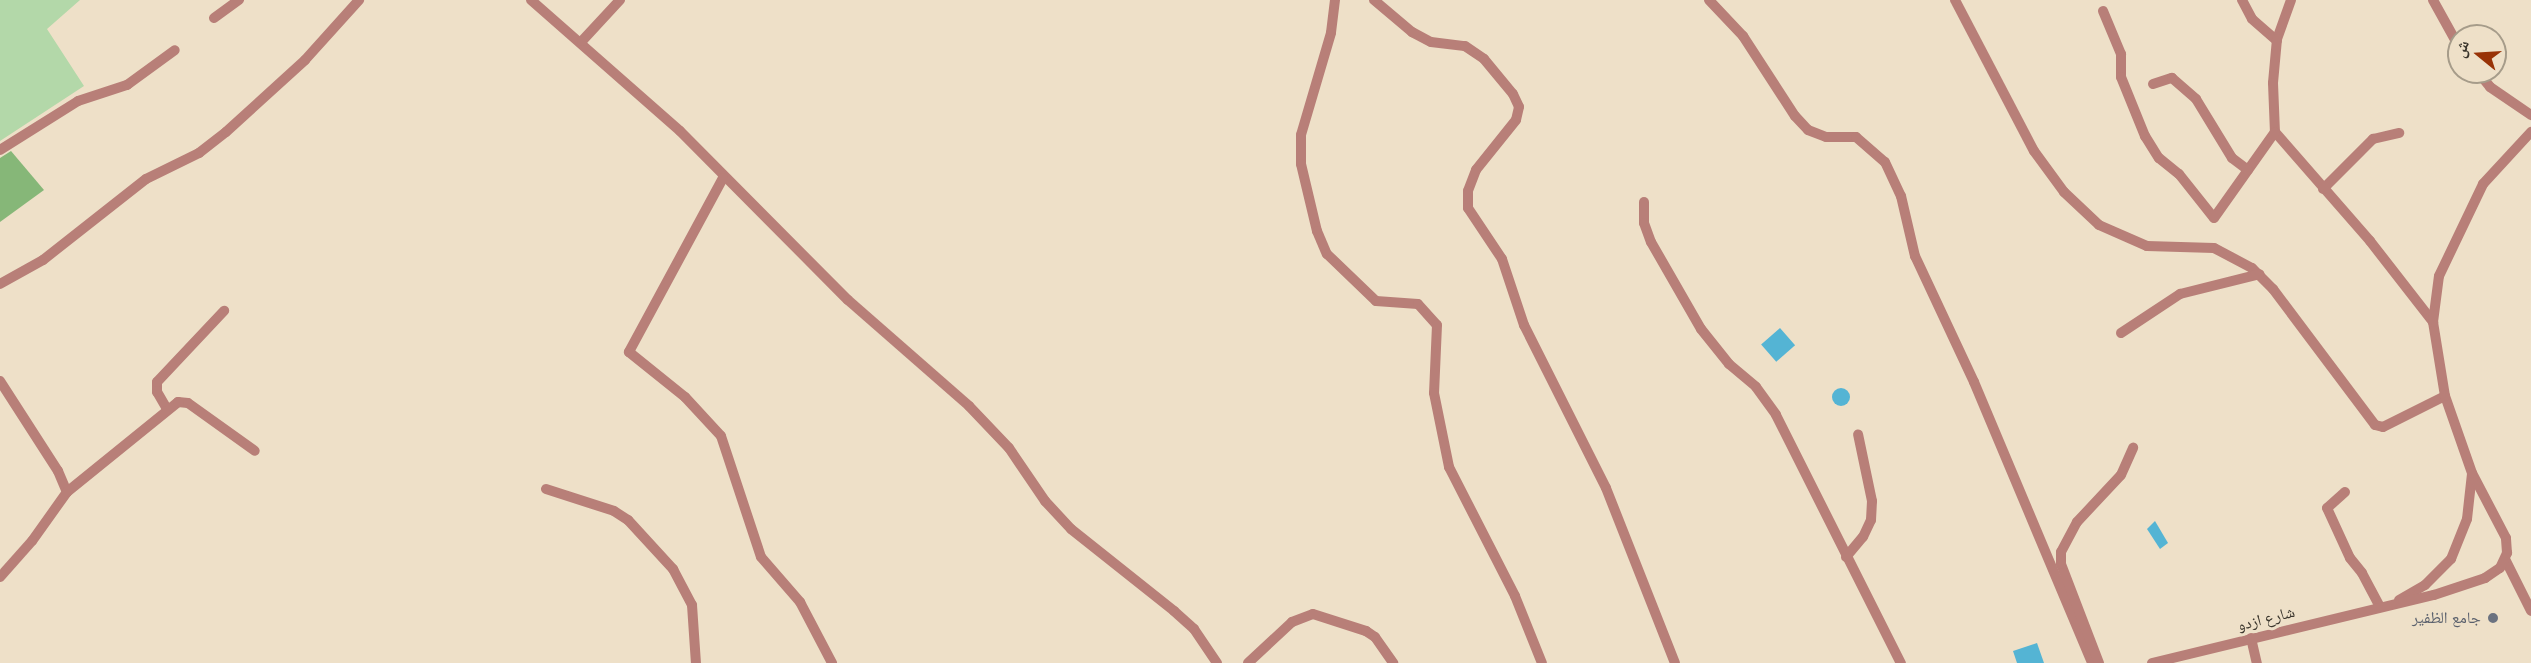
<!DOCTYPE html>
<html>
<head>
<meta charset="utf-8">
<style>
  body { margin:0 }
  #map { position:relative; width:2531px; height:663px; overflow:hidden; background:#eee0c8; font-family:"Varela Round","Noto Naskh Arabic",sans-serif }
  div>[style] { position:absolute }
  .green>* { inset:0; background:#b3d8a9 }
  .forest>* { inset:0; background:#86b778 }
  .water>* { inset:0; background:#54b4d4; transform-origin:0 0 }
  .round { border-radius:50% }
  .minor>* { height:10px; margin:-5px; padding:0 5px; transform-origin:5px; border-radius:5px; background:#b87f78 }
  .dots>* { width:16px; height:16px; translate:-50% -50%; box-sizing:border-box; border:3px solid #eee0c8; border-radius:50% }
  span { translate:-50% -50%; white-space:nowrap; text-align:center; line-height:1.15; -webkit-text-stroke:6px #eee0c8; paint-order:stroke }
  .worship-label { font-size:16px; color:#5b616d }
  .right { translate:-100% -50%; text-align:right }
  .street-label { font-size:16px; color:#3b362d }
  .north { position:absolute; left:2447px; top:24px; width:60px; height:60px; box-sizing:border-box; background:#eee0c8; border:2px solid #a69c8a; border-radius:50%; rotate:288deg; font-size:16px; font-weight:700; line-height:24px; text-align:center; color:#3b362d }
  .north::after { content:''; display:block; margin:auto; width:21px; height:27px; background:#983307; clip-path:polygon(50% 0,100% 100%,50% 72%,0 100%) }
</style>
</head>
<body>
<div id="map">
  <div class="green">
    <div style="clip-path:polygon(0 0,80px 0,47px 29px,84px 86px,0 141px)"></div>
  </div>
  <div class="forest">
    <div style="clip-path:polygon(11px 151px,44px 190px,0 222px,0 158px)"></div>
  </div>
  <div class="water">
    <div style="left:1780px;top:328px;width:23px;height:25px;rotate:49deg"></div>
    <div class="round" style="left:1832px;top:388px;width:18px;height:18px"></div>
    <div style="clip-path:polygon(2155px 521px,2168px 543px,2160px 549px,2147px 529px)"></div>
    <div style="clip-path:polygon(2037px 643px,2044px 663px,2017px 663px,2013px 651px)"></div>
  </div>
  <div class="minor">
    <div style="left:531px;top:0;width:198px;rotate:41.3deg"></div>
    <div style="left:680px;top:131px;width:238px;rotate:45.2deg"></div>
    <div style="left:848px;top:300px;width:161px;rotate:41.2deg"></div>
    <div style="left:969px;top:406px;width:58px;rotate:46.4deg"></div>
    <div style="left:1009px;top:448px;width:64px;rotate:55.8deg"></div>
    <div style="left:1045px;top:501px;width:38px;rotate:47deg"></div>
    <div style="left:1071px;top:529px;width:132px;rotate:38.5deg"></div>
    <div style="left:1174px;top:611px;width:27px;rotate:42deg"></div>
    <div style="left:1194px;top:629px;width:41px;rotate:55.9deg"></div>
    <div style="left:1335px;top:0;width:33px;rotate:97deg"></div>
    <div style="left:1331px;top:33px;width:106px;rotate:106.4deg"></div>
    <div style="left:1301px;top:135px;width:29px;rotate:90deg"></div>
    <div style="left:1301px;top:164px;width:69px;rotate:76.6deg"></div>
    <div style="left:1317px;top:231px;width:25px;rotate:67deg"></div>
    <div style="left:1327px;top:254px;width:68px;rotate:43.8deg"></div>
    <div style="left:1376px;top:301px;width:42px;rotate:4.1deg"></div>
    <div style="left:1418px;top:304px;width:28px;rotate:48deg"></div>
    <div style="left:1437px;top:325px;width:68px;rotate:92.5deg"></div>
    <div style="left:1434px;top:393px;width:76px;rotate:78.5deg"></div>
    <div style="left:1449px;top:467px;width:145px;rotate:62.9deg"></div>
    <div style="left:1515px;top:596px;width:72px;rotate:68.1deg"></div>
    <div style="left:1374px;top:0;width:50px;rotate:40.1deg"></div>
    <div style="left:1412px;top:32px;width:21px;rotate:28deg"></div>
    <div style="left:1431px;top:42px;width:34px;rotate:7deg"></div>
    <div style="left:1465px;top:46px;width:23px;rotate:34deg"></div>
    <div style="left:1484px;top:59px;width:45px;rotate:50.4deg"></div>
    <div style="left:1513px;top:94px;width:14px;rotate:65deg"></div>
    <div style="left:1519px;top:107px;width:13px;rotate:103deg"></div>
    <div style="left:1516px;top:120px;width:64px;rotate:128.7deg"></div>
    <div style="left:1476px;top:170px;width:22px;rotate:111deg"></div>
    <div style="left:1468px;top:191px;width:17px;rotate:90deg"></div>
    <div style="left:1468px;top:208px;width:61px;rotate:56.3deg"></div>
    <div style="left:1502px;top:259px;width:70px;rotate:71.6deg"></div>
    <div style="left:1524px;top:325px;width:182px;rotate:63.3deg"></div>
    <div style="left:1606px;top:488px;width:188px;rotate:68.5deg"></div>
    <div style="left:1709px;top:0;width:50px;rotate:46.6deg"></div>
    <div style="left:1743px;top:36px;width:95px;rotate:57deg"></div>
    <div style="left:1795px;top:116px;width:19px;rotate:47deg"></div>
    <div style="left:1808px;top:130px;width:19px;rotate:21deg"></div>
    <div style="left:1826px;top:137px;width:30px"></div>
    <div style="left:1856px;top:137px;width:38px;rotate:41deg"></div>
    <div style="left:1885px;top:162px;width:38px;rotate:65deg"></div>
    <div style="left:1901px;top:196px;width:62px;rotate:76.9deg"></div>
    <div style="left:1915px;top:256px;width:139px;rotate:64.9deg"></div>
    <div style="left:1974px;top:382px;width:305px;rotate:67.2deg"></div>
    <div style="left:1955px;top:0;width:170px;rotate:62.4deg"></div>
    <div style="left:2034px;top:151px;width:51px;rotate:53.8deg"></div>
    <div style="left:2064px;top:192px;width:48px;rotate:43.3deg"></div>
    <div style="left:2099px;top:225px;width:52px;rotate:23.6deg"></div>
    <div style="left:2147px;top:246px;width:67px;rotate:1.7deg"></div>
    <div style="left:2214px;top:248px;width:43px;rotate:27.8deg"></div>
    <div style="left:2252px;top:268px;width:30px;rotate:45deg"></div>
    <div style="left:2273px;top:289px;width:170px;rotate:53.1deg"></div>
    <div style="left:2375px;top:425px;width:8px;rotate:14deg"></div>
    <div style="left:2383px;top:427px;width:69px;rotate:-26.6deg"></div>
    <div style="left:2242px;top:0;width:21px;rotate:62deg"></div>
    <div style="left:2252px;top:19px;width:33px;rotate:41deg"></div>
    <div style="left:2291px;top:0;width:41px;rotate:109.7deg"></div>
    <div style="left:2277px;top:39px;width:44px;rotate:95.2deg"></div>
    <div style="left:2273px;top:83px;width:49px;rotate:87.7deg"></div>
    <div style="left:2275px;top:132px;width:145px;rotate:48.9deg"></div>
    <div style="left:2370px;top:241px;width:103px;rotate:52.1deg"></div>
    <div style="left:2433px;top:0;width:54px;rotate:61deg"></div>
    <div style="left:2103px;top:11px;width:47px;rotate:67.3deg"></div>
    <div style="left:2121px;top:54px;width:23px;rotate:90deg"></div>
    <div style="left:2121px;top:77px;width:64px;rotate:67.9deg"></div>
    <div style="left:2145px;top:136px;width:26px;rotate:58deg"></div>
    <div style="left:2159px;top:158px;width:26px;rotate:39deg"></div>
    <div style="left:2179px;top:174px;width:56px;rotate:51.5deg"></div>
    <div style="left:2214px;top:218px;width:105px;rotate:-54.7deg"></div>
    <div style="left:214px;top:18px;width:31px;rotate:-36deg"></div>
    <div style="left:582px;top:41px;width:56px;rotate:-47.2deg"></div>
    <div style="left:2478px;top:72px;width:19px;rotate:51deg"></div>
    <div style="left:2490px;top:87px;width:50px;rotate:34.3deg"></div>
    <div style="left:2153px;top:84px;width:20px;rotate:-18deg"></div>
    <div style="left:2172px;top:78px;width:32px;rotate:41deg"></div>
    <div style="left:2196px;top:99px;width:69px;rotate:58.6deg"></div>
    <div style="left:2232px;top:158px;width:20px;rotate:37deg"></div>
    <div style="left:0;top:150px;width:92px;rotate:-32.1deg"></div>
    <div style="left:78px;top:101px;width:52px;rotate:-18.1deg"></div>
    <div style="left:127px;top:85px;width:59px;rotate:-36.1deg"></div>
    <div style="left:723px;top:178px;width:198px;rotate:118.4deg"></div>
    <div style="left:629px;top:352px;width:72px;rotate:38.8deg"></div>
    <div style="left:685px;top:397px;width:53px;rotate:47.3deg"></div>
    <div style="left:721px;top:436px;width:127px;rotate:71.7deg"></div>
    <div style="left:761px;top:557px;width:60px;rotate:49.1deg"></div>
    <div style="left:800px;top:602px;width:69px;rotate:62.3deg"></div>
    <div style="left:2323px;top:189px;width:71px;rotate:-45deg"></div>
    <div style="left:2373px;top:139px;width:27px;rotate:-13deg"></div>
    <div style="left:1644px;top:202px;width:21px;rotate:90deg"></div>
    <div style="left:1644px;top:223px;width:20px;rotate:70deg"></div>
    <div style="left:1651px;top:242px;width:100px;rotate:60.1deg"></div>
    <div style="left:1701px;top:329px;width:45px;rotate:51.3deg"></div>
    <div style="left:1729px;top:364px;width:35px;rotate:40deg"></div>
    <div style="left:1756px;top:387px;width:34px;rotate:54deg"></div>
    <div style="left:1776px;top:415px;width:278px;rotate:63.3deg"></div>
    <div style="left:0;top:284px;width:49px;rotate:-29.2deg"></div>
    <div style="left:43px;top:260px;width:131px;rotate:-38.2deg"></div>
    <div style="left:146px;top:179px;width:59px;rotate:-26.1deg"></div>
    <div style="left:199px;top:153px;width:34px;rotate:-38deg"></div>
    <div style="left:226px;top:132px;width:107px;rotate:-42.3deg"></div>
    <div style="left:305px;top:60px;width:81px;rotate:-48deg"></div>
    <div style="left:2121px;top:333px;width:71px;rotate:-33.5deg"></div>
    <div style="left:2180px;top:294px;width:82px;rotate:-14deg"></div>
    <div style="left:0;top:381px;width:107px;rotate:57.2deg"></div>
    <div style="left:58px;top:471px;width:23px;rotate:67deg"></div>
    <div style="left:67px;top:492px;width:60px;rotate:125.5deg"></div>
    <div style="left:32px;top:541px;width:48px;rotate:131.6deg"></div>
    <div style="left:167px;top:409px;width:20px;rotate:-120deg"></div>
    <div style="left:157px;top:392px;width:10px;rotate:-90deg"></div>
    <div style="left:157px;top:382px;width:98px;rotate:-46.7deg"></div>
    <div style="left:546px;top:489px;width:71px;rotate:17.9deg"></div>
    <div style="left:614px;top:511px;width:17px;rotate:33deg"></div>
    <div style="left:628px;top:520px;width:67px;rotate:47.4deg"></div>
    <div style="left:673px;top:569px;width:41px;rotate:62.2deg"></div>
    <div style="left:692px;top:605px;width:58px;rotate:86.1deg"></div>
    <div style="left:67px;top:492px;width:143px;rotate:-39deg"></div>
    <div style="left:178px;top:402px;width:10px;rotate:6deg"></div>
    <div style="left:188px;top:403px;width:82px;rotate:35.6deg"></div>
    <div style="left:2345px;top:492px;width:24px;rotate:138deg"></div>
    <div style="left:2327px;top:508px;width:55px;rotate:65.3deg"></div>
    <div style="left:2350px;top:558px;width:19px;rotate:51deg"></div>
    <div style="left:2362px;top:573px;width:38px;rotate:62deg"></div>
    <div style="left:1846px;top:557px;width:26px;rotate:-50deg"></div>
    <div style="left:1863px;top:537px;width:19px;rotate:-65deg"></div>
    <div style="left:1871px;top:520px;width:19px;rotate:-87deg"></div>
    <div style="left:1872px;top:501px;width:68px;rotate:-101.8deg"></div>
    <div style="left:2505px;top:559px;width:58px;rotate:63.4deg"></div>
    <div style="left:2399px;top:600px;width:30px;rotate:-30deg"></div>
    <div style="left:2425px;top:585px;width:37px;rotate:-45deg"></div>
    <div style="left:2451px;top:559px;width:43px;rotate:-68.2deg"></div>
    <div style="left:2467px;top:519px;width:45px;rotate:-83.7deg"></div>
    <div style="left:2251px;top:638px;width:26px;rotate:77deg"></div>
    <div style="left:1248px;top:663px;width:60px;rotate:-43deg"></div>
    <div style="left:1292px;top:622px;width:22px;rotate:-21deg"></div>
    <div style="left:1313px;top:614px;width:56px;rotate:17.8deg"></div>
    <div style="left:1366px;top:631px;width:11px;rotate:34deg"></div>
    <div style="left:1375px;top:637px;width:32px;rotate:55deg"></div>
    <div style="left:2099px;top:663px;width:106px;rotate:-111deg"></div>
    <div style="left:2061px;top:564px;width:12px;rotate:-90deg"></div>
    <div style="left:2061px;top:552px;width:34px;rotate:-62deg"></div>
    <div style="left:2077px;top:522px;width:64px;rotate:-46.9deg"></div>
    <div style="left:2121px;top:475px;width:30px;rotate:-66deg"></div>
    <div style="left:2152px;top:663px;width:290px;rotate:-13.6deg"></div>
    <div style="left:2434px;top:595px;width:54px;rotate:-18.4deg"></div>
    <div style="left:2485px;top:578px;width:18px;rotate:-34deg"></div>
    <div style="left:2500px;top:568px;width:17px;rotate:-65deg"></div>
    <div style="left:2507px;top:553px;width:15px;rotate:-94deg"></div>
    <div style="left:2506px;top:538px;width:73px;rotate:-117.6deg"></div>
    <div style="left:2472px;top:473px;width:82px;rotate:-109.3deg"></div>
    <div style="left:2445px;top:396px;width:75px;rotate:-99.2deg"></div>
    <div style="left:2433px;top:322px;width:46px;rotate:-82.6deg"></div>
    <div style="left:2439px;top:276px;width:102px;rotate:-64.4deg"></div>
    <div style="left:2483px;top:184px;width:71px;rotate:-47.3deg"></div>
  </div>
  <div class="dots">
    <div style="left:2493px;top:618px;background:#6b7280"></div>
  </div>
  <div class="worship-label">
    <span class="right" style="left:2481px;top:618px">جامع الظفير</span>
  </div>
  <div class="street-label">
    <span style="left:2266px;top:619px;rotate:-14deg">شارع ازدو</span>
  </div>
  <div class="north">ش</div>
</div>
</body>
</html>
